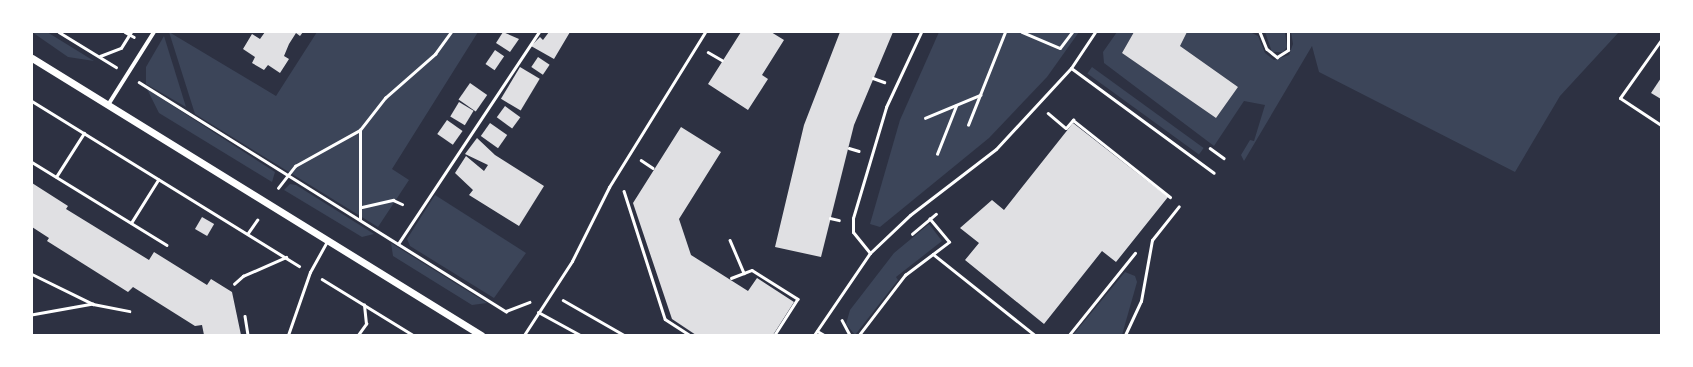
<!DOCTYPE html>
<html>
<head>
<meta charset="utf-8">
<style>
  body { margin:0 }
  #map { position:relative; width:1693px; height:367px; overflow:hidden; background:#2d3142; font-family:Barlow,sans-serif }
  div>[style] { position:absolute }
  .green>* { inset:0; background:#3c4559; transform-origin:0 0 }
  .building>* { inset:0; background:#e0e0e3; transform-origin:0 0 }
  .path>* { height:2.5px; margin:-1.25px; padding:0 1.25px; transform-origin:1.25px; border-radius:1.25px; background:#fff }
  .service>* { height:3px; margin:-1.5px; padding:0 1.5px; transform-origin:1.5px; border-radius:1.5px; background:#fff }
  .minor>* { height:4px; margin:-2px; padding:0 2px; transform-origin:2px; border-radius:2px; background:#fff }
  .tertiary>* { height:7px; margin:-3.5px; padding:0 3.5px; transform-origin:3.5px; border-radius:3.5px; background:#fff }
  span { translate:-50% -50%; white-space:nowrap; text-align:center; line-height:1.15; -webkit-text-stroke:3.5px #fff; paint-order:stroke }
  .frame { position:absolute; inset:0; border:33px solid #fff; pointer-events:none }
</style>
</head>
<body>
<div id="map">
  <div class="green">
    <div style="clip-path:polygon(32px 32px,47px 32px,94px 61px,68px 57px)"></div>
    <div style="clip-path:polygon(169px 32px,276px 96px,317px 32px,478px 32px,392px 169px,409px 180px,378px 227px,195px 114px)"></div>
    <div style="clip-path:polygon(939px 32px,1079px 32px,1047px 77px,989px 138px,880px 227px,870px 224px,900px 120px)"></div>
    <div style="clip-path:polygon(1117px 32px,1134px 32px,1122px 53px,1216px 118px,1238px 87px,1180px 46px,1187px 32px,1250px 32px,1258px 36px,1265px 53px,1274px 60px,1289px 55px,1293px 44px,1291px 32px,1619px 32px,1560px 96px,1515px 172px,1319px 72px,1312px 46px,1244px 161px,1241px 155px,1250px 140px,1254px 141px,1265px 105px,1244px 101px,1214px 146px,1104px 63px,1103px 52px)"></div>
    <div style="clip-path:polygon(1265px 32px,1285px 32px,1287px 47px,1283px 52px,1272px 52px)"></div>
    <div style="clip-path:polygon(164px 36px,186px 107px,146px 84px,146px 67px)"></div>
    <div style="left:1092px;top:67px;width:138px;height:8px;rotate:36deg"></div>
    <div style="clip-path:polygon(147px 89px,275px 172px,272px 182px,159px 113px)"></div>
    <div style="clip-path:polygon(290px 184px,296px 185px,374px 234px,362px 237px,284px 190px)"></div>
    <div style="clip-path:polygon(435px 195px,526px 253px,494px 298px,410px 246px,407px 239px)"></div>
    <div style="clip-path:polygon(929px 224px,942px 241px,896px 277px,898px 280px,855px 335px,846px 324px,850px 310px,894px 253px)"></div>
    <div style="clip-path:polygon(391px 243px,487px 303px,472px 305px,393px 256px)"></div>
    <div style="clip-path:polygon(1125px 272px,1135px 276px,1137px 282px,1122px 335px,1073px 335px)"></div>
  </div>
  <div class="building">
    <div style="clip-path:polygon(265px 32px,303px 32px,300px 36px,296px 33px,289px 44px,284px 56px,289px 59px,280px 73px,268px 65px,264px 70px,252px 63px,255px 57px,243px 49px,252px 34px,260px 39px)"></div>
    <div style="clip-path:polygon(503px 32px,519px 39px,510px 52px,496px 43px)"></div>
    <div style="clip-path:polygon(549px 32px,570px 32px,554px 59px,531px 46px,540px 37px,543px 40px)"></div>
    <div style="clip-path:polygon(741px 32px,771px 32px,784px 40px,762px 75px,768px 79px,748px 110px,708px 84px)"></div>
    <div style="clip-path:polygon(840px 32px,893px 32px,854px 125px,821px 257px,775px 247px,804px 125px)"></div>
    <div style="clip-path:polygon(1134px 32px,1187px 32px,1180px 46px,1238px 87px,1216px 118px,1122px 53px)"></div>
    <div style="left:495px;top:50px;width:11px;height:17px;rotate:34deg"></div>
    <div style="left:538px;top:57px;width:14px;height:12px;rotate:34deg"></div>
    <div style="left:520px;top:67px;width:23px;height:37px;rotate:31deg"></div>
    <div style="clip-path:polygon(1661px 78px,1661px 99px,1651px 93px)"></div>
    <div style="left:470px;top:83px;width:21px;height:20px;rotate:35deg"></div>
    <div style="left:459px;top:102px;width:17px;height:17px;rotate:31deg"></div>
    <div style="left:505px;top:106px;width:19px;height:14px;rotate:36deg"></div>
    <div style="left:447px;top:120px;width:19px;height:17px;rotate:35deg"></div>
    <div style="left:490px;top:123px;width:21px;height:16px;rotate:35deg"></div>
    <div style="clip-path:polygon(1073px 123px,1168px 197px,1116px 262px,1102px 251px,1044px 324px,965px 260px,979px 243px,960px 228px,992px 200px,1004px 210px)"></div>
    <div style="clip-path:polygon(681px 127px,721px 152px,679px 219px,691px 255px,748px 291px,757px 278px,794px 302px,773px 335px,696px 335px,672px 319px,633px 203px)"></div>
    <div style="clip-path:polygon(477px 138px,495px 155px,544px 186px,519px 226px,469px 195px,473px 190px,455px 173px,466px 156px,484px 171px,488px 165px,465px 154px)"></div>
    <div style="clip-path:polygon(32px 183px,68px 206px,66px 209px,149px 260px,154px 252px,207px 285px,211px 279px,232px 292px,241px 335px,204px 335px,202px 325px,195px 326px,133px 287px,128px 292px,47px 241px,49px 238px,32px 227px)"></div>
    <div style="left:202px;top:217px;width:14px;height:14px;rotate:30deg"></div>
  </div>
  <div class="path">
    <div style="left:59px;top:32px;width:67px;rotate:31.6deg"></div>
    <div style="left:125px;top:32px;width:10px;rotate:29deg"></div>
    <div style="left:1022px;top:32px;width:41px;rotate:22.8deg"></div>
    <div style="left:1060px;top:48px;width:20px;rotate:-53deg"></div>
    <div style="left:1260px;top:32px;width:18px;rotate:68deg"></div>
    <div style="left:1267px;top:49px;width:13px;rotate:39deg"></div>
    <div style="left:1277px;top:57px;width:13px;rotate:-32deg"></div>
    <div style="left:1288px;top:50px;width:18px;rotate:-90deg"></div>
    <div style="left:708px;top:52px;width:16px;rotate:30deg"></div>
    <div style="left:100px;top:56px;width:22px;rotate:-21deg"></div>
    <div style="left:121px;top:48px;width:19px;rotate:-58deg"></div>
    <div style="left:873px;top:78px;width:12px;rotate:20deg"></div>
    <div style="left:139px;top:82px;width:433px;rotate:32deg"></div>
    <div style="left:506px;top:311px;width:25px;rotate:-21deg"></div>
    <div style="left:32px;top:101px;width:314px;rotate:31.7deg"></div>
    <div style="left:1048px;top:113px;width:23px;rotate:40deg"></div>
    <div style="left:1066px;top:128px;width:11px;rotate:-49deg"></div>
    <div style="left:1073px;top:120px;width:124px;rotate:38.4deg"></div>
    <div style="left:925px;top:118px;width:60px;rotate:-22.7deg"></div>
    <div style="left:968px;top:125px;width:100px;rotate:-68.3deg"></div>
    <div style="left:849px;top:148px;width:10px;rotate:17deg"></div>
    <div style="left:1210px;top:148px;width:17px;rotate:36deg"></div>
    <div style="left:937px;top:154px;width:52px;rotate:-68.4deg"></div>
    <div style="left:641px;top:160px;width:14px;rotate:34deg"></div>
    <div style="left:32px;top:162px;width:158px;rotate:31.6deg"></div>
    <div style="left:56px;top:177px;width:52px;rotate:-57.5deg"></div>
    <div style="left:278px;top:188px;width:28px;rotate:-52deg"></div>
    <div style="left:295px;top:166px;width:74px;rotate:-29deg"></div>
    <div style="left:624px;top:191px;width:134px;rotate:72.2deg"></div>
    <div style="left:665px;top:319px;width:30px;rotate:33deg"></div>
    <div style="left:362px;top:207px;width:32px;rotate:-13deg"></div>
    <div style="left:393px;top:200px;width:10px;rotate:24deg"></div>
    <div style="left:830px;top:218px;width:9px;rotate:13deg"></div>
    <div style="left:360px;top:220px;width:90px;rotate:-90deg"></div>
    <div style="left:360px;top:130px;width:41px;rotate:-52deg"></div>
    <div style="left:385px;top:98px;width:67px;rotate:-41.3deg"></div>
    <div style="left:435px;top:54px;width:27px;rotate:-54deg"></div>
    <div style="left:131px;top:223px;width:51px;rotate:-57.9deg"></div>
    <div style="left:248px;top:233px;width:16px;rotate:-55deg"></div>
    <div style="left:912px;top:234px;width:31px;rotate:-40deg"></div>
    <div style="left:730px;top:240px;width:36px;rotate:67deg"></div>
    <div style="left:398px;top:244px;width:255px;rotate:-56.4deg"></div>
    <div style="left:933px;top:254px;width:130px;rotate:38.5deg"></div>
    <div style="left:32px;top:274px;width:68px;rotate:26.2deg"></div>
    <div style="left:93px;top:304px;width:62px;rotate:169.8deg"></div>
    <div style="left:731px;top:278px;width:22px;rotate:-21deg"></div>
    <div style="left:752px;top:270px;width:54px;rotate:32.2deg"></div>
    <div style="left:798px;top:299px;width:43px;rotate:122.6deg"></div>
    <div style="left:322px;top:279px;width:107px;rotate:31.6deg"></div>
    <div style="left:234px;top:284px;width:12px;rotate:-42deg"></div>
    <div style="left:243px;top:276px;width:47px;rotate:-23.8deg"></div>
    <div style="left:563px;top:300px;width:70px;rotate:29.8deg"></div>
    <div style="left:93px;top:304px;width:37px;rotate:11deg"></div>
    <div style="left:245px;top:316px;width:19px;rotate:81deg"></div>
    <div style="left:842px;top:320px;width:17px;rotate:62deg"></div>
    <div style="left:358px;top:335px;width:14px;rotate:-54deg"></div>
    <div style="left:366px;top:324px;width:19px;rotate:-96deg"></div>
    <div style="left:859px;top:335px;width:76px;rotate:-52.5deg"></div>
    <div style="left:905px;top:275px;width:55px;rotate:-36.9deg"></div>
    <div style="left:949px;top:242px;width:30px;rotate:-130deg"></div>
    <div style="left:1069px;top:335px;width:105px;rotate:-51.2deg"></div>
  </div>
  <div class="service">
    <div style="left:1661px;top:40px;width:71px;rotate:125.3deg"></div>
    <div style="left:1620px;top:98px;width:49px;rotate:33.4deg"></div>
    <div style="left:1071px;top:68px;width:177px;rotate:36.3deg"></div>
    <div style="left:870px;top:253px;width:27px;rotate:-129deg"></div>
    <div style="left:853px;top:232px;width:14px;rotate:-90deg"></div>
    <div style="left:853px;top:218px;width:116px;rotate:-73.4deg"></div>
    <div style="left:886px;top:107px;width:83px;rotate:-65deg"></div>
    <div style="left:538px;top:312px;width:48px;rotate:28.7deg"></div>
    <div style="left:817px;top:331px;width:8px;rotate:30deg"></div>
    <div style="left:288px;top:335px;width:67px;rotate:-70.8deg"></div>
    <div style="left:310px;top:272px;width:35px;rotate:-61deg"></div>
    <div style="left:524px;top:335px;width:88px;rotate:-57deg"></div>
    <div style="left:572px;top:261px;width:83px;rotate:-63.4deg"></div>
    <div style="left:609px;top:187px;width:182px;rotate:-58.2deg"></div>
    <div style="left:814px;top:335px;width:99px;rotate:-55.7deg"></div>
    <div style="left:870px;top:253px;width:55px;rotate:-43.5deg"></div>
    <div style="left:910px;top:215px;width:108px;rotate:-37.5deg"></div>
    <div style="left:996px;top:149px;width:110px;rotate:-47.2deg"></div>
    <div style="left:1071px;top:68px;width:43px;rotate:-56.3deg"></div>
    <div style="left:1125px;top:335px;width:38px;rotate:-65deg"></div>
    <div style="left:1141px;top:301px;width:62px;rotate:-79.8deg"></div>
    <div style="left:1152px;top:240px;width:43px;rotate:-51.5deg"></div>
  </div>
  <div class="minor">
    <div style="left:108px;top:105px;width:86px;rotate:-57.8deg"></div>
  </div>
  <div class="tertiary">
    <div style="left:32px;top:58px;width:528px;rotate:31.67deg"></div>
  </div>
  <div class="frame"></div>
</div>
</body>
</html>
